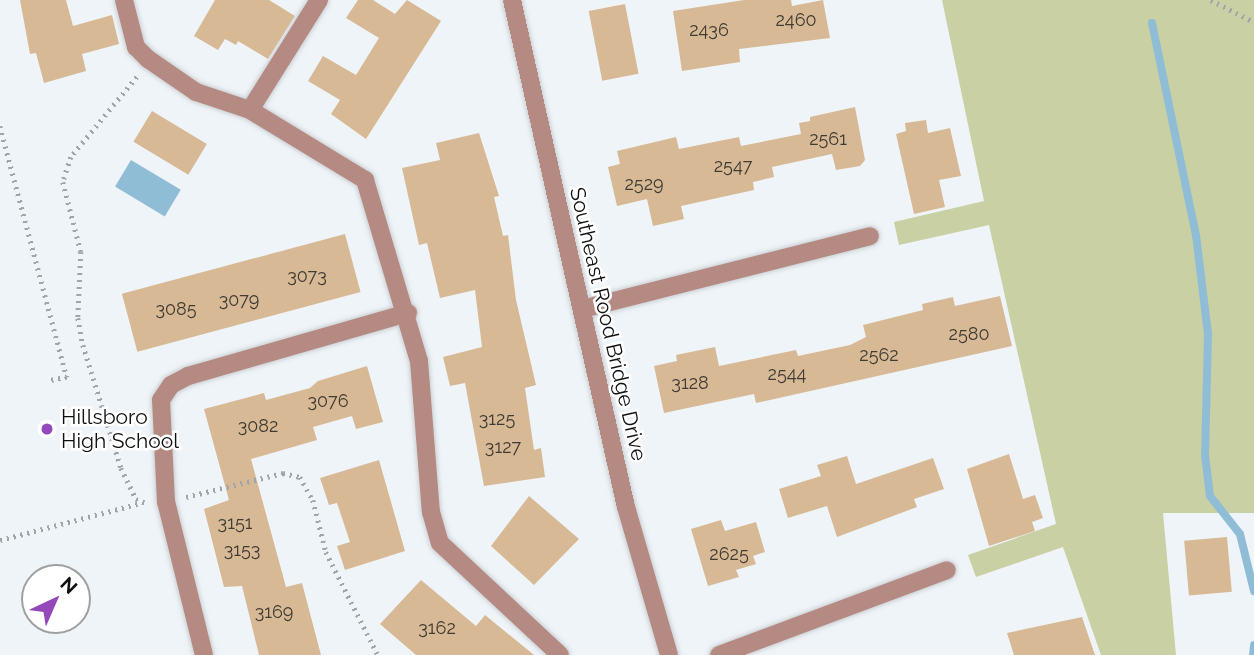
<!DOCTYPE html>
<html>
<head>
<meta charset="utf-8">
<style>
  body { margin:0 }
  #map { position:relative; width:1254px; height:655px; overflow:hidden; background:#eff4f8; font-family:Raleway,sans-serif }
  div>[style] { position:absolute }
  .green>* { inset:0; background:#c9d0a4 }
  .water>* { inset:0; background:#90bdd6; transform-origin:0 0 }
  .stream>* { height:8px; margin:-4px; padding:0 4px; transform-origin:4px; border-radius:4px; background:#90bdd6 }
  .building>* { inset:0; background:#d7b995; transform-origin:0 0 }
  .path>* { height:4.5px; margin-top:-2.25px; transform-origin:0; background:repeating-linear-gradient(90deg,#a1a5a8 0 2px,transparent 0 7px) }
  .roads { filter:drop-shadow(0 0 2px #cbd0d3) drop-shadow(0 0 2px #cbd0d3) }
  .street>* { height:18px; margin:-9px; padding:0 9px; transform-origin:9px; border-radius:9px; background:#b58a83 }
  .dots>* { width:19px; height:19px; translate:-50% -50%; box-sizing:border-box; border:4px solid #fff; border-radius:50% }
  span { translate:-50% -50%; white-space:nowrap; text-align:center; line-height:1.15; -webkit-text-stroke:5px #fff; paint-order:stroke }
  .number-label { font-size:18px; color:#413b33 }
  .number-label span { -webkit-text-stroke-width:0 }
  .street-label { font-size:21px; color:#0f1112 }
  .poi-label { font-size:21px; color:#0f1112 }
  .left { translate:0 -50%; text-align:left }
  .north { position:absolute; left:21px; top:564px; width:70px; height:70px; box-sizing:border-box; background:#fff; border:2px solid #9fa0a0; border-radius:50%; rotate:44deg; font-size:19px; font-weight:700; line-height:28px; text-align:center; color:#0f1112 }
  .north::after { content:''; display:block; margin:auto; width:24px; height:32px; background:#9548b9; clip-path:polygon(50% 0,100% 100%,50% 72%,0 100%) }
</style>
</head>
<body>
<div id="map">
  <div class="green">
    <div style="clip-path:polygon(942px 0,1254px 0,1254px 513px,1163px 513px,1176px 655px,1101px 655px,1063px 547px,976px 577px,968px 555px,1056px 524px,989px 225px,899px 245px,894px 222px,984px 201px)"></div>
  </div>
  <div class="water">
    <div style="left:131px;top:160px;width:58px;height:31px;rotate:31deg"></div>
  </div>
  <div class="stream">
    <div style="left:1152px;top:23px;width:217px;rotate:78.3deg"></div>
    <div style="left:1196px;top:235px;width:100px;rotate:83.1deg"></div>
    <div style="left:1208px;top:334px;width:121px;rotate:91.4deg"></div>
    <div style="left:1205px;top:455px;width:41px;rotate:83deg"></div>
    <div style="left:1210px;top:496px;width:48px;rotate:51.7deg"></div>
    <div style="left:1240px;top:534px;width:59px;rotate:76.2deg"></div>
    <div style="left:1253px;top:655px;width:10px;rotate:-84deg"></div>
  </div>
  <div class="building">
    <div style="clip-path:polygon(20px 0,66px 0,73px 26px,112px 15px,119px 44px,82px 54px,86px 71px,44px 83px,36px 53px,30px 54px)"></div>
    <div style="clip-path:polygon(215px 0,269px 0,295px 16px,268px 59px,238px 41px,236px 45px,225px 39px,218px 50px,194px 36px)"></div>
    <div style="clip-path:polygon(358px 0,373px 0,395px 14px,407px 0,441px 21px,366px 139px,331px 114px,340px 100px,308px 81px,323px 56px,356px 75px,379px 38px,346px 18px)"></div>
    <div style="clip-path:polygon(744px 0,791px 0,792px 6px,823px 0,830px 38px,739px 49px,740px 62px,682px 71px,673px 11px)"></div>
    <div style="left:625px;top:4px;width:71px;height:37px;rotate:79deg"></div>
    <div style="clip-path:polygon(855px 107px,865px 160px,860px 166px,836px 170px,832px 154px,772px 167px,774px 177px,753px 182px,754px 190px,681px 206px,684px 219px,653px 226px,647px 199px,617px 206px,608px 167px,620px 164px,617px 151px,676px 137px,679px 149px,739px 137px,741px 146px,801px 134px,799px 123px,810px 121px,810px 117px)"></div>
    <div style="left:152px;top:111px;width:64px;height:36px;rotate:31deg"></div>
    <div style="clip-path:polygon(926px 120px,928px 133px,950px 128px,961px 176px,939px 180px,945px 207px,914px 214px,896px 134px,906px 131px,905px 123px)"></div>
    <div style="clip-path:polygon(479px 133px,499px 196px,494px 197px,503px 236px,508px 235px,516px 300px,536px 385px,525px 388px,534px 450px,541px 448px,545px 477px,484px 486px,465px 383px,450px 386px,443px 357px,482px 347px,475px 290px,440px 298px,427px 243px,419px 245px,402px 168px,440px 160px,436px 143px)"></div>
    <div style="left:345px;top:234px;width:60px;height:231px;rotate:75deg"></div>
    <div style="clip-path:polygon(1000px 296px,1012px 346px,756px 403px,754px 394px,664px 413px,654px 366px,677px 361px,676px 355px,715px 347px,719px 366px,796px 350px,798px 356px,850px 345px,866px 337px,863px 325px,923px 310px,922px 304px,953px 297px,955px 306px)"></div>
    <div style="clip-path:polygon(367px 366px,383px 422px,356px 429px,352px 416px,313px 427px,317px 440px,251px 459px,286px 587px,302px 583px,321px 655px,259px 655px,242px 586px,224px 587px,204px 509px,229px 500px,204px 409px,264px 393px,266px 400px,310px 388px,318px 381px)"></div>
    <div style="clip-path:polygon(1009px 454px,1023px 499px,1035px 495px,1043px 518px,1032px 522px,1035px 531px,989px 546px,967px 469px)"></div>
    <div style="clip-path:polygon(847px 456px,856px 484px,933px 458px,944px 489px,914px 499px,917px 507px,837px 537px,827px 506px,788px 518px,779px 489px,821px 476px,817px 465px)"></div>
    <div style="clip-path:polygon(379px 460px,405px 551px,345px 570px,337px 546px,350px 542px,337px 503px,329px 505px,320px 478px)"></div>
    <div style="clip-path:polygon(529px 496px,579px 539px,534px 585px,491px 546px)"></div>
    <div style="clip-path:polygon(721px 520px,725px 531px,756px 522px,765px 552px,753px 556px,756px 564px,736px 570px,739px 577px,708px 586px,691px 529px)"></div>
    <div style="left:1227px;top:537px;width:55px;height:43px;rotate:85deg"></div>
    <div style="clip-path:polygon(421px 580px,476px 626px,485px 615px,534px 655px,416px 655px,380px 624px)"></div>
    <div style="clip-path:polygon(1082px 617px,1095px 655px,1014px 655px,1007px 633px)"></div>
  </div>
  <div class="path">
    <div style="left:1211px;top:0;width:48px;rotate:27.1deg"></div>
    <div style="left:137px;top:77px;width:104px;rotate:129.5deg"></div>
    <div style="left:71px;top:157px;width:26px;rotate:108deg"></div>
    <div style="left:63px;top:182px;width:72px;rotate:75.6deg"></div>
    <div style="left:81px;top:252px;width:66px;rotate:92.6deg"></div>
    <div style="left:78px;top:318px;width:27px;rotate:80deg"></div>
    <div style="left:83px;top:345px;width:129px;rotate:72.8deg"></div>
    <div style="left:121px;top:468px;width:34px;rotate:64deg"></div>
    <div style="left:136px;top:499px;width:11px;rotate:22deg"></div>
    <div style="left:0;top:126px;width:260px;rotate:75.1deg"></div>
    <div style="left:67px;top:377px;width:19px;rotate:168deg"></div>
    <div style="left:186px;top:497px;width:100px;rotate:-13.9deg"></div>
    <div style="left:283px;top:473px;width:17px;rotate:13deg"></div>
    <div style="left:300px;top:477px;width:26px;rotate:61deg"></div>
    <div style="left:313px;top:500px;width:54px;rotate:76deg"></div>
    <div style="left:326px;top:552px;width:115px;rotate:63.2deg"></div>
    <div style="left:0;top:540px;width:146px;rotate:-14.7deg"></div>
  </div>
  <div class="roads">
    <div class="street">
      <div style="left:124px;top:0;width:49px;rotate:75.7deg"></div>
      <div style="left:136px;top:47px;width:17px;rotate:45deg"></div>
      <div style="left:148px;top:59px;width:58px;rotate:34.5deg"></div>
      <div style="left:196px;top:92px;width:57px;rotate:18.4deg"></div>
      <div style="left:250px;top:110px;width:135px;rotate:31.3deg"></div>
      <div style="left:365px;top:180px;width:189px;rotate:73.4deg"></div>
      <div style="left:419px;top:361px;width:151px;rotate:85.5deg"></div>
      <div style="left:431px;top:512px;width:32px;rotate:74deg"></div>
      <div style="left:440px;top:543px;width:164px;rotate:43deg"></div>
      <div style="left:512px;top:0;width:520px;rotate:77.33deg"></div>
      <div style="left:626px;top:507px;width:154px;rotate:73.8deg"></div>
      <div style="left:250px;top:110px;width:130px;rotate:-57.9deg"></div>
      <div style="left:582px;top:309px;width:297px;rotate:-14.2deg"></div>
      <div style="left:204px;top:655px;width:158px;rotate:-103.9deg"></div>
      <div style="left:166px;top:502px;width:102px;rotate:-92.8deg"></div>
      <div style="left:161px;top:400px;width:18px;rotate:-56deg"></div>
      <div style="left:171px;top:385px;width:19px;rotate:-28deg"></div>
      <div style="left:188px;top:376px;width:229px;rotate:-16deg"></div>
      <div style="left:719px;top:655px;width:243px;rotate:-20.4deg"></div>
    </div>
  </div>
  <div class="dots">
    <div style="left:47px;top:429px;background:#9548b9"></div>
  </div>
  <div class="number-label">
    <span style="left:796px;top:20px">2460</span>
    <span style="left:709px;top:30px">2436</span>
    <span style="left:828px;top:139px">2561</span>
    <span style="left:733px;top:166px">2547</span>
    <span style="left:644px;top:184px">2529</span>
    <span style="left:307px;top:276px">3073</span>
    <span style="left:239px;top:300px">3079</span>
    <span style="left:176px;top:309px">3085</span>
    <span style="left:969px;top:334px">2580</span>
    <span style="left:879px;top:355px">2562</span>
    <span style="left:787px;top:374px">2544</span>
    <span style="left:690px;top:383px">3128</span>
    <span style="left:328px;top:401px">3076</span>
    <span style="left:497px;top:419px">3125</span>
    <span style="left:258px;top:426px">3082</span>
    <span style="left:503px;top:447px">3127</span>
    <span style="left:235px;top:523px">3151</span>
    <span style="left:242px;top:550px">3153</span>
    <span style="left:729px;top:554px">2625</span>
    <span style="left:274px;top:612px">3169</span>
    <span style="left:437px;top:628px">3162</span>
  </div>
  <div class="street-label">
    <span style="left:608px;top:324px;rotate:77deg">Southeast Rood Bridge Drive</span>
  </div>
  <div class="poi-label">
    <span class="left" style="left:61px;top:429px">Hillsboro<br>High School</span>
  </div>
  <div class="north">N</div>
</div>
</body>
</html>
